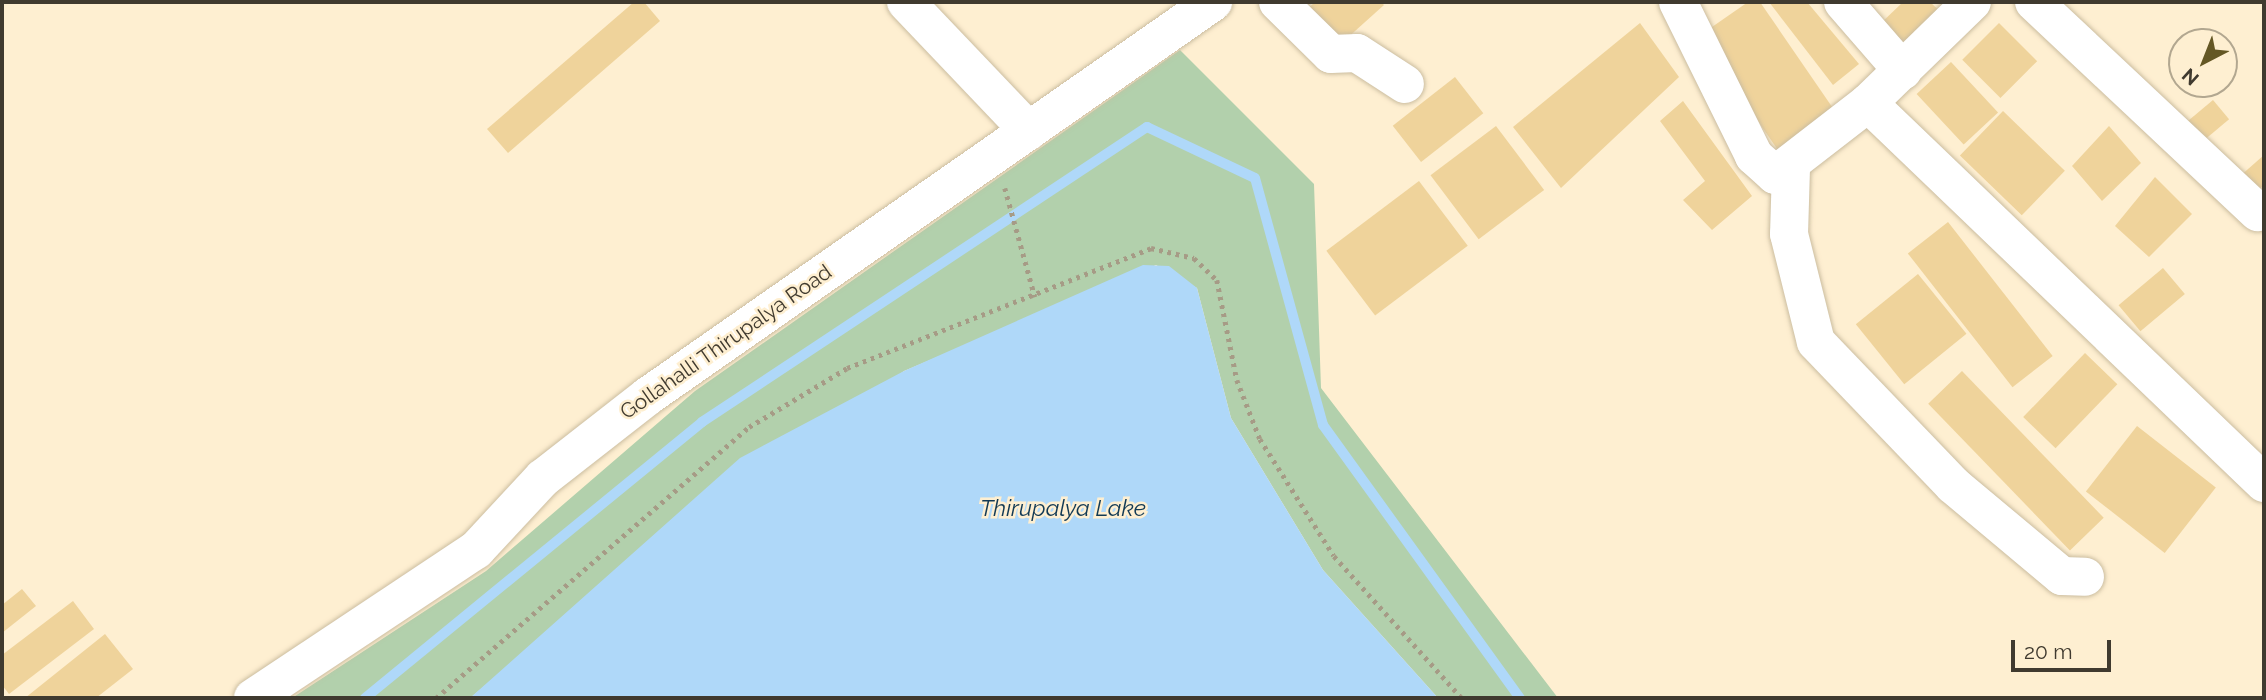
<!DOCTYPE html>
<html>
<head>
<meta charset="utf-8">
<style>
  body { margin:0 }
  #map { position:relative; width:2266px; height:700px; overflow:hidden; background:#feefd1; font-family:Raleway,sans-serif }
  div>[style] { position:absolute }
  .green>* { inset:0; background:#b2d0ac }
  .water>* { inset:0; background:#afd8f9 }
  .stream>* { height:10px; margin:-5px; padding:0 5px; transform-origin:5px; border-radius:5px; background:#afd8f9 }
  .building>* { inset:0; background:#efd39b; transform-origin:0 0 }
  .path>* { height:4.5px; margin-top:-2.25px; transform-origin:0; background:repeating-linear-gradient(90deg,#a69b86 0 3.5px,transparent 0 8.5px) }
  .roads { filter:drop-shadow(0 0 2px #cbbda0) drop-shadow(0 0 2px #cbbda0) }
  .minor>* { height:38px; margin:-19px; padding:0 19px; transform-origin:19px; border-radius:19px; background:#fff }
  span { translate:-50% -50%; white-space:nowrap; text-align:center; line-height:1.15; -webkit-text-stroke:5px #feefd1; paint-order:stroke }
  .street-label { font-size:21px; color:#403a2f }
  .water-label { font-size:23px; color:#123a55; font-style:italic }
  .frame { position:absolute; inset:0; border:4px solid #403a2f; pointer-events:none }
  .north { position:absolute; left:2168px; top:28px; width:70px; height:70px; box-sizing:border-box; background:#feefd1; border:2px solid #b2a790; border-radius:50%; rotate:222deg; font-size:19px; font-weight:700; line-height:28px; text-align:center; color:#403a2f }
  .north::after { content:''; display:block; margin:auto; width:24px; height:32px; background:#645724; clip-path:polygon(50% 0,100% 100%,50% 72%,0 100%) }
  .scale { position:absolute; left:2011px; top:640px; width:100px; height:32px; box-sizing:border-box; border:4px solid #403a2f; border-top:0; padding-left:9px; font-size:21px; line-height:24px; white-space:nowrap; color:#403a2f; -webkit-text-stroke:5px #feefd1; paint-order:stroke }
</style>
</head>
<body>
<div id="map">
  <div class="green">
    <div style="clip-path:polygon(1180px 50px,1314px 184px,1321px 388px,1558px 698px,1438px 698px,1323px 570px,1231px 418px,1197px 288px,1156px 265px,904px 371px,575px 611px,470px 698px,292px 698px,486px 571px,695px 391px)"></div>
  </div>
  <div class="water">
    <div style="clip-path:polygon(1143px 265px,1169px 266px,1197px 288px,1231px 418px,1323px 570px,1438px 698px,470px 698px,740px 458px,904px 371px)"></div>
  </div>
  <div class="stream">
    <div style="left:365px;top:698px;width:436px;rotate:-39.3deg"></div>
    <div style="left:702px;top:422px;width:534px;rotate:-33.54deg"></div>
    <div style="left:1147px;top:127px;width:119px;rotate:25.3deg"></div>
    <div style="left:1255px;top:178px;width:256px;rotate:74.6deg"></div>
    <div style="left:1323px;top:425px;width:337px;rotate:54.2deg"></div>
  </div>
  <div class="building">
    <div style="clip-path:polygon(634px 2px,644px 2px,660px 21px,508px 153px,487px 129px)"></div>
    <div style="clip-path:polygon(1315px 2px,1381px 2px,1384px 5px,1335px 49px,1303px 13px)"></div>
    <div style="clip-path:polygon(1748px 2px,1760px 2px,1839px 117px,1782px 156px,1699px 36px)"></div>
    <div style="clip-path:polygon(1769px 2px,1807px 2px,1859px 64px,1833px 85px)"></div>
    <div style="clip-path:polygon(1903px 2px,1930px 2px,1945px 16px,1908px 57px,1879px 25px)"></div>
    <div style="clip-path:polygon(1640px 23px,1679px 77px,1561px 188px,1513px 127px)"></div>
    <div style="left:1999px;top:23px;width:54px;height:52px;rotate:45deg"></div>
    <div style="left:1951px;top:62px;width:69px;height:47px;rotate:47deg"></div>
    <div style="left:1455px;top:77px;width:46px;height:79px;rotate:52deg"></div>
    <div style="left:2213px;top:100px;width:25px;height:37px;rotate:50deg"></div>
    <div style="clip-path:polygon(1683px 101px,1752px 196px,1712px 230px,1683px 200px,1705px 181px,1660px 121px)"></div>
    <div style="left:2003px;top:111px;width:86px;height:62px;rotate:44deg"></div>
    <div style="left:1496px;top:126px;width:80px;height:82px;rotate:53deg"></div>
    <div style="clip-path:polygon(2109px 126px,2141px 163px,2102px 201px,2072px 166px)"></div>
    <div style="clip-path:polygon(2264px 155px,2264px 185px,2254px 194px,2239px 177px)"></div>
    <div style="clip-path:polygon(2155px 177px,2192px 214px,2149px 257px,2115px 226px)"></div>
    <div style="left:1419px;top:181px;width:81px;height:116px;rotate:53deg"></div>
    <div style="left:1948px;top:222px;width:170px;height:51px;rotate:52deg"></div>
    <div style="left:2163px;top:268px;width:34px;height:58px;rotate:50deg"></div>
    <div style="left:1918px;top:274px;width:77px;height:80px;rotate:51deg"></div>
    <div style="left:2085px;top:353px;width:45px;height:89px;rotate:44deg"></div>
    <div style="left:1962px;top:371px;width:204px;height:47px;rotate:46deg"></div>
    <div style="left:2137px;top:426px;width:100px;height:83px;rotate:38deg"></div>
    <div style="clip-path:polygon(22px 589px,36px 606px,2px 633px,2px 605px)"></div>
    <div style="clip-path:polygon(73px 601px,94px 629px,9px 694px,2px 685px,2px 655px)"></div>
    <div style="clip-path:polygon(105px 634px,133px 669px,96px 698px,25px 698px)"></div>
  </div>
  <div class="path">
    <div style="left:1005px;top:188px;width:113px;rotate:74.6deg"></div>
    <div style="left:436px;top:698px;width:414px;rotate:-40.9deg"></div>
    <div style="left:749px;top:427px;width:114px;rotate:-31deg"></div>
    <div style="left:847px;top:368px;width:327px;rotate:-21.5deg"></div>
    <div style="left:1151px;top:248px;width:44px;rotate:13.1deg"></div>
    <div style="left:1194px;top:258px;width:32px;rotate:44deg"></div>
    <div style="left:1217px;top:280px;width:102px;rotate:78.7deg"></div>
    <div style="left:1237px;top:380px;width:63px;rotate:68.7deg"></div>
    <div style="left:1260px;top:439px;width:138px;rotate:57.7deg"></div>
    <div style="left:1334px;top:556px;width:191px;rotate:48deg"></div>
  </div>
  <div class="roads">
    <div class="minor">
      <div style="left:906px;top:2px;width:178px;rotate:46.4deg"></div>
      <div style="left:1278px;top:2px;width:74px;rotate:44.5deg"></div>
      <div style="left:1331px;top:54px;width:26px;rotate:-2deg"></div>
      <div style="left:1357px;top:53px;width:57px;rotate:32.9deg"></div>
      <div style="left:1678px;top:2px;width:172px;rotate:63.7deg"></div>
      <div style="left:1754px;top:156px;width:28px;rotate:42deg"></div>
      <div style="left:1775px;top:175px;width:118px;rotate:-37.7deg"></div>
      <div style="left:1868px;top:103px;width:145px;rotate:-44.2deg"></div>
      <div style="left:1843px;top:2px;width:91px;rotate:49deg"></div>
      <div style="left:2034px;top:2px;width:307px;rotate:43.2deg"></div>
      <div style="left:1868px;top:103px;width:549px;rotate:43.82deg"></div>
      <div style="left:1791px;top:168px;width:66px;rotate:91.7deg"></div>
      <div style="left:1789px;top:234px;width:111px;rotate:76deg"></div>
      <div style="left:1816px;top:342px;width:198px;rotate:46.2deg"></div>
      <div style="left:1953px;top:485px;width:142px;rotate:39.9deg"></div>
      <div style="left:2062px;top:576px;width:23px;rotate:2deg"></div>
      <div style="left:253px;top:698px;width:268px;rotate:-33.6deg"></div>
      <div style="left:476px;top:550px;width:98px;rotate:-47.1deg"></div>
      <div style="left:543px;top:478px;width:133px;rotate:-38deg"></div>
      <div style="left:648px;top:396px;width:689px;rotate:-34.89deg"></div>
    </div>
  </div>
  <div class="street-label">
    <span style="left:726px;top:342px;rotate:-35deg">Gollahalli Thirupalya Road</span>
  </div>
  <div class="water-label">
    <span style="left:1063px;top:508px">Thirupalya Lake</span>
  </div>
  <div class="frame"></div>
  <div class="north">N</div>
  <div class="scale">20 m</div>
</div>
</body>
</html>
